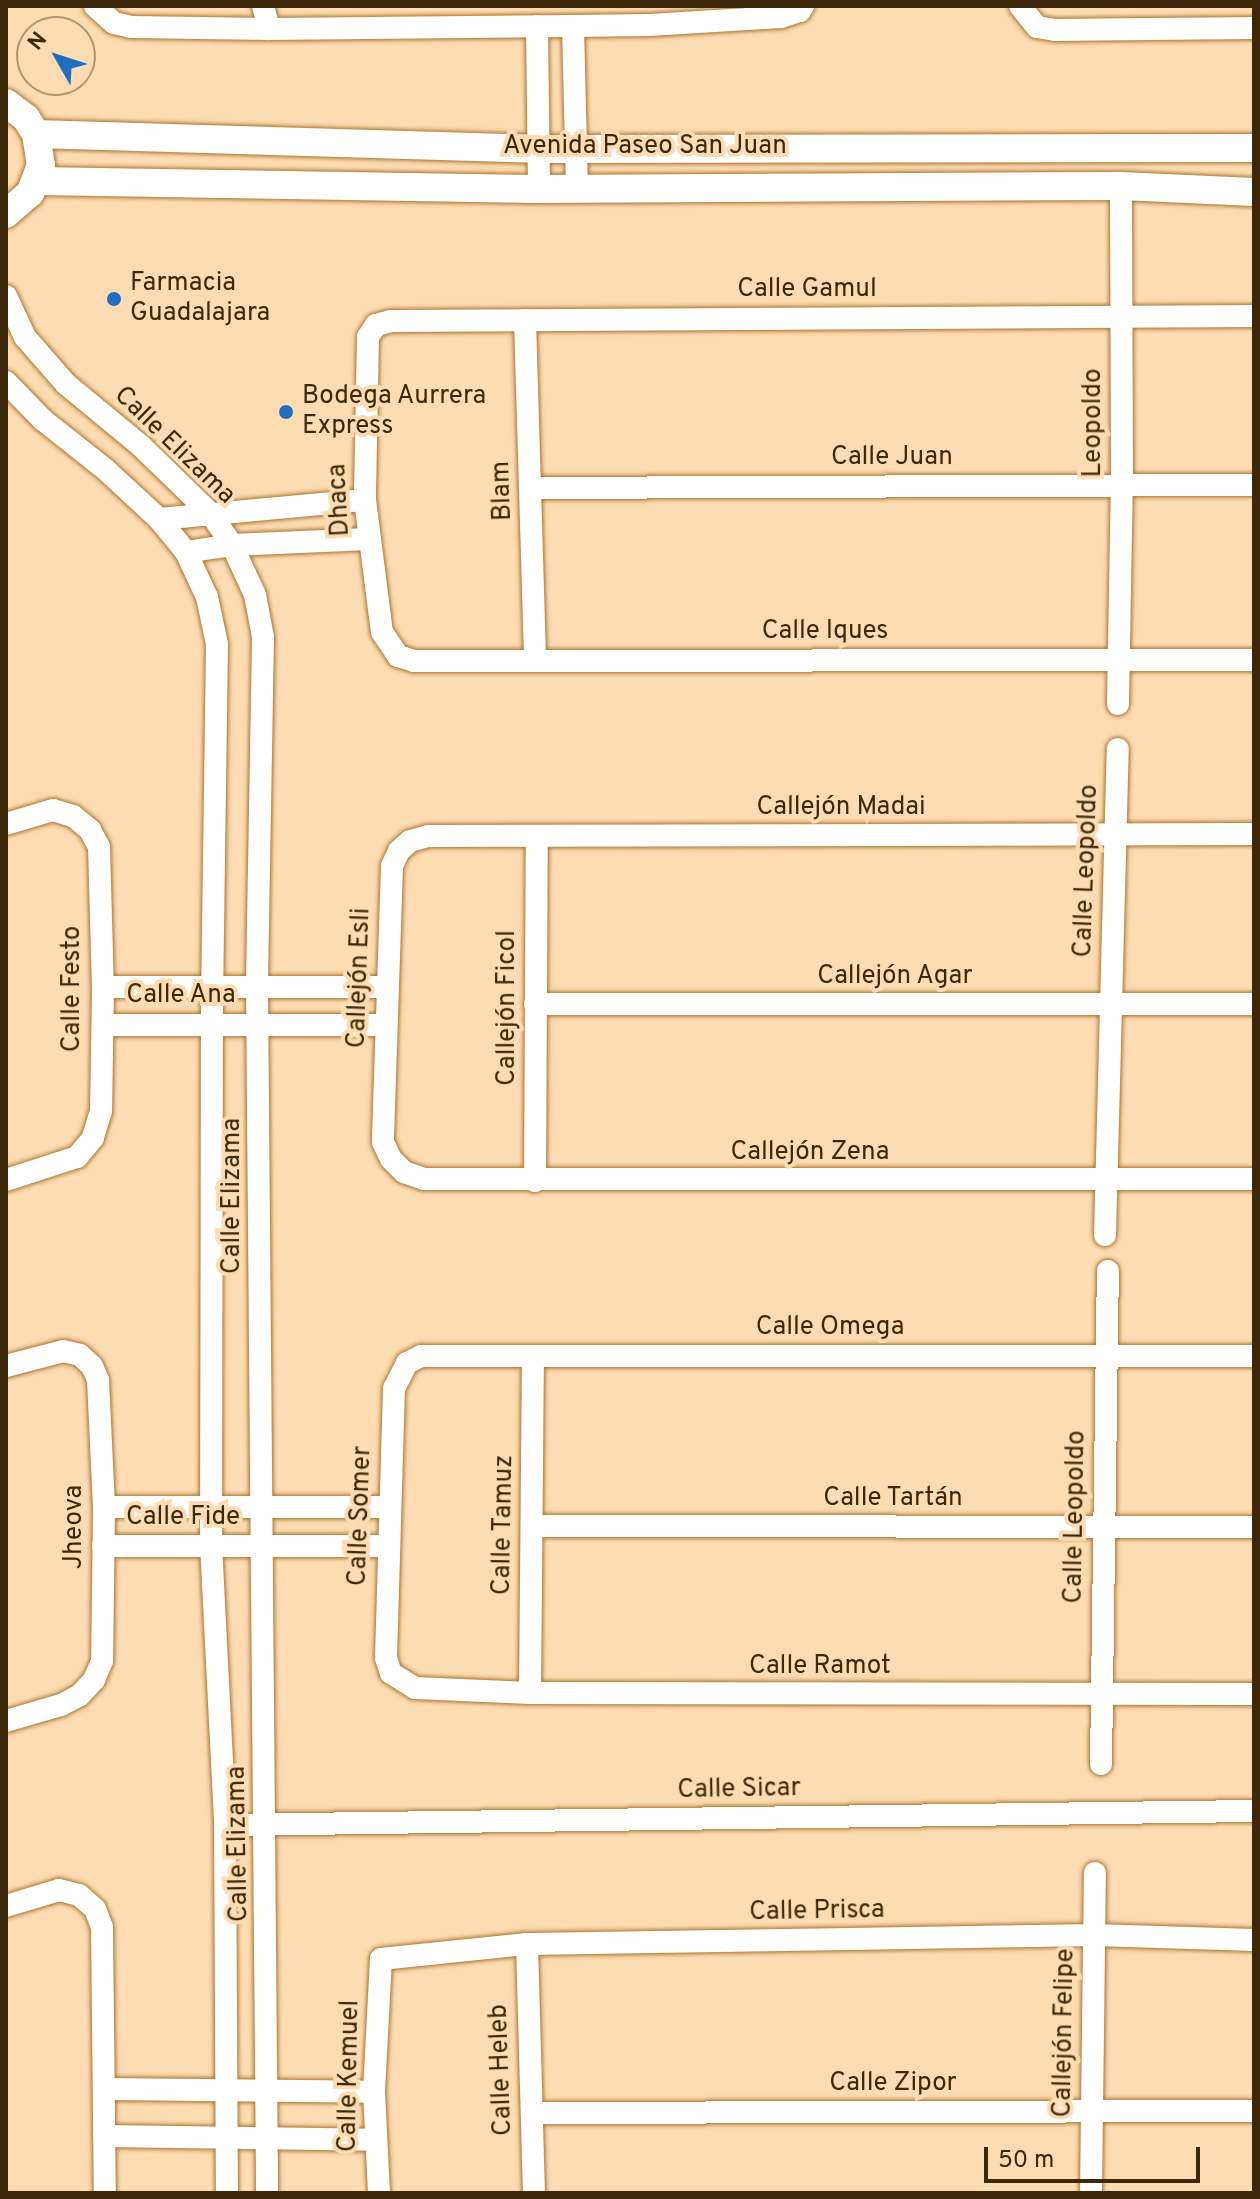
<!DOCTYPE html>
<html>
<head>
<meta charset="utf-8">
<style>
  body { margin:0 }
  #map { position:relative; width:1260px; height:2199px; overflow:hidden; background:#fedcb3; font-family:Overpass,sans-serif }
  div>[style] { position:absolute }
  .roads { filter:drop-shadow(0 0 2px #aa762e) drop-shadow(0 0 2px #aa762e) }
  .minor>* { height:22px; margin:-11px; padding:0 11px; transform-origin:11px; border-radius:11px; background:#fff }
  .tertiary>* { height:28px; margin:-14px; padding:0 14px; transform-origin:14px; border-radius:14px; background:#fff }
  .dots>* { width:22px; height:22px; translate:-50% -50%; box-sizing:border-box; border:4px solid #fedcb3; border-radius:50% }
  span { translate:-50% -50%; white-space:nowrap; text-align:center; line-height:1.15; -webkit-text-stroke:8px #fedcb3; paint-order:stroke }
  .street-label { font-size:26px; color:#3c2708 }
  .poi-label { font-size:26px; color:#3c2708 }
  .left { translate:0 -50%; text-align:left }
  .frame { position:absolute; inset:0; border:8px solid #3c2708; pointer-events:none }
  .north { position:absolute; left:16px; top:16px; width:80px; height:80px; box-sizing:border-box; background:#fedcb3; border:2px solid #b0946f; border-radius:50%; rotate:309deg; font-size:22px; font-weight:700; line-height:32px; text-align:center; color:#3c2708 }
  .north::after { content:''; display:block; margin:auto; width:28px; height:36px; background:#1e70bf; clip-path:polygon(50% 0,100% 100%,50% 72%,0 100%) }
  .scale { position:absolute; left:984px; top:2147px; width:216px; height:36px; box-sizing:border-box; border:4px solid #3c2708; border-top:0; padding-left:10px; font-size:24px; line-height:28px; white-space:nowrap; color:#3c2708; -webkit-text-stroke:6px #fedcb3; paint-order:stroke }
</style>
</head>
<body>
<div id="map">
  <div class="roads">
    <div class="minor">
      <div style="left:95px;top:6px;width:25px;rotate:42deg"></div>
      <div style="left:114px;top:23px;width:18px;rotate:13deg"></div>
      <div style="left:132px;top:27px;width:137px;rotate:0.8deg"></div>
      <div style="left:269px;top:29px;width:380px;rotate:-0.6deg"></div>
      <div style="left:649px;top:25px;width:132px;rotate:-3.5deg"></div>
      <div style="left:781px;top:17px;width:20px;rotate:-18deg"></div>
      <div style="left:800px;top:11px;width:6px;rotate:-59deg"></div>
      <div style="left:263px;top:6px;width:24px;rotate:75deg"></div>
      <div style="left:1020px;top:6px;width:27px;rotate:51deg"></div>
      <div style="left:1037px;top:27px;width:18px;rotate:9deg"></div>
      <div style="left:1055px;top:30px;width:199px;rotate:-0.6deg"></div>
      <div style="left:537px;top:26px;width:163px;rotate:89.3deg"></div>
      <div style="left:573px;top:26px;width:162px;rotate:88.6deg"></div>
      <div style="left:6px;top:296px;width:45px;rotate:65.1deg"></div>
      <div style="left:25px;top:337px;width:62px;rotate:48.9deg"></div>
      <div style="left:66px;top:384px;width:97px;rotate:39.6deg"></div>
      <div style="left:141px;top:446px;width:96px;rotate:44.2deg"></div>
      <div style="left:210px;top:513px;width:39px;rotate:55deg"></div>
      <div style="left:232px;top:545px;width:55px;rotate:65.3deg"></div>
      <div style="left:255px;top:595px;width:43px;rotate:79.2deg"></div>
      <div style="left:263px;top:637px;width:351px;rotate:91deg"></div>
      <div style="left:257px;top:988px;width:1205px;rotate:89.52deg"></div>
      <div style="left:1254px;top:316px;width:863px;rotate:179.67deg"></div>
      <div style="left:391px;top:321px;width:16px;rotate:165deg"></div>
      <div style="left:376px;top:325px;width:14px;rotate:124deg"></div>
      <div style="left:368px;top:337px;width:163px;rotate:91.1deg"></div>
      <div style="left:365px;top:500px;width:133px;rotate:82.7deg"></div>
      <div style="left:382px;top:632px;width:29px;rotate:56deg"></div>
      <div style="left:398px;top:656px;width:17px;rotate:17deg"></div>
      <div style="left:414px;top:661px;width:840px;rotate:-0.07deg"></div>
      <div style="left:525px;top:320px;width:341px;rotate:88.3deg"></div>
      <div style="left:6px;top:382px;width:53px;rotate:45.8deg"></div>
      <div style="left:43px;top:420px;width:80px;rotate:38.4deg"></div>
      <div style="left:106px;top:470px;width:72px;rotate:42.8deg"></div>
      <div style="left:159px;top:519px;width:43px;rotate:50.7deg"></div>
      <div style="left:186px;top:552px;width:50px;rotate:65deg"></div>
      <div style="left:207px;top:597px;width:48px;rotate:78deg"></div>
      <div style="left:217px;top:644px;width:344px;rotate:90.8deg"></div>
      <div style="left:212px;top:988px;width:556px;rotate:90.1deg"></div>
      <div style="left:211px;top:1544px;width:281px;rotate:87.1deg"></div>
      <div style="left:225px;top:1825px;width:368px;rotate:89.7deg"></div>
      <div style="left:531px;top:488px;width:723px;rotate:-0.24deg"></div>
      <div style="left:159px;top:519px;width:207px;rotate:-5.3deg"></div>
      <div style="left:186px;top:552px;width:47px;rotate:-8.7deg"></div>
      <div style="left:232px;top:545px;width:137px;rotate:-2.5deg"></div>
      <div style="left:1118px;top:704px;width:219px;rotate:-89deg"></div>
      <div style="left:1122px;top:485px;width:299px;rotate:-90.2deg"></div>
      <div style="left:6px;top:824px;width:49px;rotate:-16.6deg"></div>
      <div style="left:53px;top:810px;width:21px;rotate:17deg"></div>
      <div style="left:73px;top:816px;width:22px;rotate:39deg"></div>
      <div style="left:90px;top:830px;width:19px;rotate:62deg"></div>
      <div style="left:99px;top:847px;width:140px;rotate:88.4deg"></div>
      <div style="left:103px;top:987px;width:124px;rotate:90.9deg"></div>
      <div style="left:101px;top:1111px;width:28px;rotate:107deg"></div>
      <div style="left:93px;top:1138px;width:25px;rotate:130deg"></div>
      <div style="left:77px;top:1157px;width:75px;rotate:162.1deg"></div>
      <div style="left:1254px;top:834px;width:826px;rotate:179.86deg"></div>
      <div style="left:428px;top:836px;width:19px;rotate:164deg"></div>
      <div style="left:410px;top:841px;width:15px;rotate:138deg"></div>
      <div style="left:399px;top:851px;width:17px;rotate:115deg"></div>
      <div style="left:392px;top:866px;width:276px;rotate:91.9deg"></div>
      <div style="left:383px;top:1142px;width:19px;rotate:65deg"></div>
      <div style="left:391px;top:1159px;width:18px;rotate:45deg"></div>
      <div style="left:404px;top:1172px;width:21px;rotate:19deg"></div>
      <div style="left:424px;top:1179px;width:830px"></div>
      <div style="left:103px;top:987px;width:284px"></div>
      <div style="left:535px;top:1004px;width:719px"></div>
      <div style="left:103px;top:1025px;width:283px"></div>
      <div style="left:535px;top:1181px;width:345px;rotate:-89.7deg"></div>
      <div style="left:1105px;top:1235px;width:486px;rotate:-88.5deg"></div>
      <div style="left:1254px;top:1356px;width:833px;rotate:180deg"></div>
      <div style="left:421px;top:1356px;width:16px;rotate:153deg"></div>
      <div style="left:407px;top:1363px;width:28px;rotate:117deg"></div>
      <div style="left:394px;top:1388px;width:270px;rotate:91.7deg"></div>
      <div style="left:386px;top:1658px;width:16px;rotate:72deg"></div>
      <div style="left:391px;top:1673px;width:28px;rotate:32deg"></div>
      <div style="left:415px;top:1688px;width:115px;rotate:2.5deg"></div>
      <div style="left:530px;top:1693px;width:724px;rotate:0.08deg"></div>
      <div style="left:6px;top:1366px;width:59px;rotate:-14.7deg"></div>
      <div style="left:63px;top:1351px;width:17px;rotate:13deg"></div>
      <div style="left:80px;top:1355px;width:16px;rotate:43deg"></div>
      <div style="left:92px;top:1366px;width:15px;rotate:67deg"></div>
      <div style="left:98px;top:1380px;width:127px;rotate:87.3deg"></div>
      <div style="left:104px;top:1507px;width:154px;rotate:90.7deg"></div>
      <div style="left:102px;top:1661px;width:21px;rotate:113deg"></div>
      <div style="left:94px;top:1680px;width:21px;rotate:133deg"></div>
      <div style="left:80px;top:1695px;width:21px;rotate:152deg"></div>
      <div style="left:61px;top:1705px;width:57px;rotate:163.8deg"></div>
      <div style="left:104px;top:1507px;width:284px"></div>
      <div style="left:532px;top:1526px;width:722px;rotate:0.08deg"></div>
      <div style="left:103px;top:1546px;width:285px"></div>
      <div style="left:530px;top:1693px;width:336px;rotate:-89.5deg"></div>
      <div style="left:1101px;top:1764px;width:493px;rotate:-89.2deg"></div>
      <div style="left:225px;top:1825px;width:1029px;rotate:-0.78deg"></div>
      <div style="left:6px;top:1906px;width:55px;rotate:-16.8deg"></div>
      <div style="left:59px;top:1890px;width:21px;rotate:14deg"></div>
      <div style="left:79px;top:1895px;width:21px;rotate:41deg"></div>
      <div style="left:95px;top:1909px;width:19px;rotate:69deg"></div>
      <div style="left:102px;top:1927px;width:266px;rotate:89.4deg"></div>
      <div style="left:527px;top:1944px;width:249px;rotate:88.4deg"></div>
      <div style="left:105px;top:2089px;width:269px;rotate:0.6deg"></div>
      <div style="left:532px;top:2113px;width:722px;rotate:-0.16deg"></div>
      <div style="left:104px;top:2136px;width:270px;rotate:0.8deg"></div>
      <div style="left:379px;top:2193px;width:101px;rotate:-92.8deg"></div>
      <div style="left:374px;top:2092px;width:133px;rotate:-87deg"></div>
      <div style="left:381px;top:1959px;width:147px;rotate:-5.9deg"></div>
      <div style="left:527px;top:1944px;width:567px;rotate:-0.91deg"></div>
      <div style="left:1094px;top:1935px;width:160px;rotate:1.8deg"></div>
      <div style="left:1091px;top:2193px;width:320px;rotate:-89.3deg"></div>
    </div>
    <div class="tertiary">
      <div style="left:6px;top:103px;width:25px;rotate:37deg"></div>
      <div style="left:26px;top:118px;width:19px;rotate:58deg"></div>
      <div style="left:36px;top:134px;width:31px;rotate:81deg"></div>
      <div style="left:41px;top:165px;width:30px;rotate:111deg"></div>
      <div style="left:30px;top:193px;width:32px;rotate:139deg"></div>
      <div style="left:36px;top:134px;width:504px;rotate:1.7deg"></div>
      <div style="left:540px;top:149px;width:714px;rotate:-0.08deg"></div>
      <div style="left:37px;top:181px;width:502px;rotate:0.91deg"></div>
      <div style="left:539px;top:189px;width:582px;rotate:-0.3deg"></div>
      <div style="left:1121px;top:186px;width:133px;rotate:2.6deg"></div>
    </div>
  </div>
  <div class="dots">
    <div style="left:114px;top:299px;background:#1e70bf"></div>
    <div style="left:286px;top:412px;background:#1e70bf"></div>
  </div>
  <div class="street-label">
    <span style="left:645px;top:147px">Avenida Paseo San Juan</span>
    <span style="left:807px;top:290px">Calle Gamul</span>
    <span style="left:1094px;top:423px;rotate:-90deg">Leopoldo</span>
    <span style="left:174px;top:446px;rotate:44deg">Calle Elizama</span>
    <span style="left:892px;top:458px">Calle Juan</span>
    <span style="left:503px;top:491px;rotate:-92deg">Blam</span>
    <span style="left:340px;top:500px;rotate:-93deg">Dhaca</span>
    <span style="left:825px;top:632px">Calle Iques</span>
    <span style="left:841px;top:808px">Callejón Madai</span>
    <span style="left:1087px;top:871px;rotate:-88deg">Calle Leopoldo</span>
    <span style="left:895px;top:977px">Callejón Agar</span>
    <span style="left:360px;top:978px;rotate:-88deg">Callejón Esli</span>
    <span style="left:73px;top:989px;rotate:-90deg">Calle Festo</span>
    <span style="left:181px;top:996px">Calle Ana</span>
    <span style="left:508px;top:1008px;rotate:-90deg">Callejón Ficol</span>
    <span style="left:810px;top:1153px">Callejón Zena</span>
    <span style="left:233px;top:1196px;rotate:-90deg">Calle Elizama</span>
    <span style="left:830px;top:1328px">Calle Omega</span>
    <span style="left:893px;top:1499px">Calle Tartán</span>
    <span style="left:361px;top:1516px;rotate:-88deg">Calle Somer</span>
    <span style="left:1076px;top:1517px;rotate:-89deg">Calle Leopoldo</span>
    <span style="left:183px;top:1518px">Calle Fide</span>
    <span style="left:504px;top:1525px;rotate:-89deg">Calle Tamuz</span>
    <span style="left:75px;top:1527px;rotate:-90deg">Jheova</span>
    <span style="left:820px;top:1667px">Calle Ramot</span>
    <span style="left:739px;top:1790px;rotate:-1deg">Calle Sicar</span>
    <span style="left:239px;top:1844px;rotate:-91deg">Calle Elizama</span>
    <span style="left:817px;top:1912px;rotate:-1deg">Calle Prisca</span>
    <span style="left:1065px;top:2033px;rotate:-89deg">Callejón Felipe</span>
    <span style="left:502px;top:2070px;rotate:-92deg">Calle Heleb</span>
    <span style="left:350px;top:2076px;rotate:-89deg">Calle Kemuel</span>
    <span style="left:893px;top:2084px">Calle Zipor</span>
  </div>
  <div class="poi-label">
    <span class="left" style="left:130px;top:299px">Farmacia<br>Guadalajara</span>
    <span class="left" style="left:302px;top:412px">Bodega Aurrera<br>Express</span>
  </div>
  <div class="frame"></div>
  <div class="north">N</div>
  <div class="scale">50 m</div>
</div>
</body>
</html>
